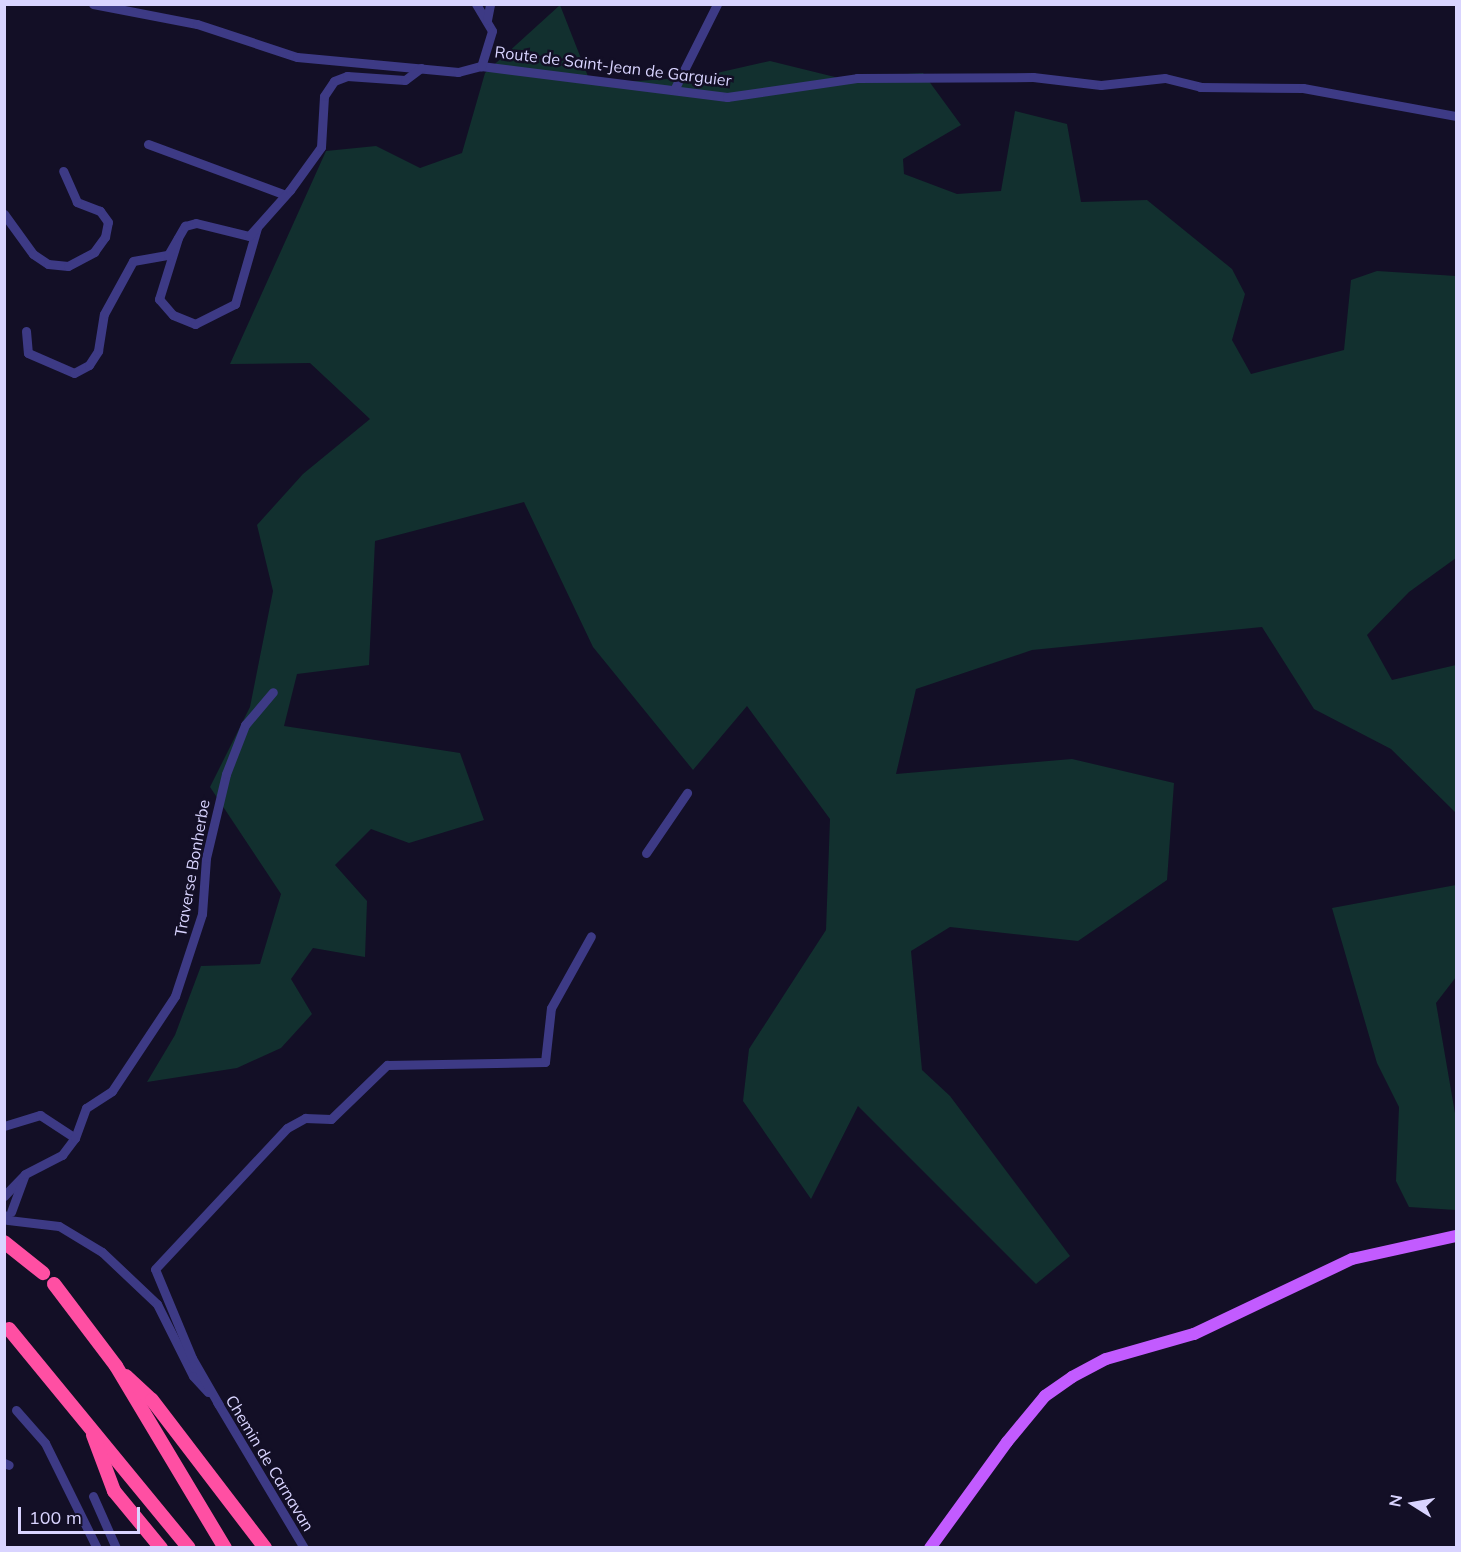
<!DOCTYPE html>
<html>
<head>
<meta charset="utf-8">
<style>
  body { margin:0 }
  #map { position:relative; width:1461px; height:1552px; overflow:hidden; background:#130f26; font-family:Mulish,sans-serif }
  div>[style] { position:absolute }
  .green>* { inset:0; background:#12302f }
  .minor>* { height:9px; margin:-4.5px; padding:0 4.5px; transform-origin:4.5px; border-radius:4.5px; background:#3d3a85 }
  .major>* { height:12px; margin:-6px; padding:0 6px; transform-origin:6px; border-radius:6px; background:#c25bff }
  .highway>* { height:14px; margin:-7px; padding:0 7px; transform-origin:7px; border-radius:7px; background:#ff4fa3 }
  span { translate:-50% -50%; white-space:nowrap; text-align:center; line-height:1.15; -webkit-text-stroke:5px #130f26; paint-order:stroke }
  .street-label { font-size:16px; color:#d9d4ff }
  .frame { position:absolute; inset:0; border:6px solid #d9d4ff; pointer-events:none }
  .north { position:absolute; left:1383px; top:1474px; width:60px; height:60px; -webkit-text-stroke:4px #130f26; paint-order:stroke; rotate:281deg; font-size:16px; font-weight:700; line-height:24px; text-align:center; color:#d9d4ff }
  .north::after { content:''; display:block; margin:auto; width:21px; height:27px; background:#d9d4ff; clip-path:polygon(50% 0,100% 100%,50% 72%,0 100%) }
  .scale { position:absolute; left:18px; top:1507px; width:122px; height:27px; box-sizing:border-box; border:3px solid #d9d4ff; border-top:0; padding-left:8px; font-size:18px; line-height:21px; white-space:nowrap; color:#d9d4ff; -webkit-text-stroke:4px #130f26; paint-order:stroke }
</style>
</head>
<body>
<div id="map">
  <div class="green">
    <div style="clip-path:polygon(560px 5px,591px 84px,699px 77px,770px 61px,839px 78px,923px 73px,961px 125px,903px 159px,904px 174px,957px 194px,1001px 191px,1015px 111px,1067px 124px,1081px 202px,1147px 200px,1232px 269px,1245px 294px,1232px 340px,1251px 374px,1344px 350px,1351px 280px,1377px 271px,1456px 276px,1456px 558px,1409px 592px,1367px 635px,1392px 680px,1456px 665px,1456px 813px,1391px 749px,1314px 709px,1262px 627px,1032px 650px,916px 689px,896px 774px,1072px 759px,1174px 783px,1167px 880px,1078px 941px,950px 927px,911px 951px,922px 1070px,950px 1096px,1070px 1256px,1036px 1284px,858px 1106px,811px 1199px,743px 1101px,749px 1049px,826px 930px,830px 819px,747px 706px,693px 770px,593px 647px,524px 502px,375px 541px,369px 665px,297px 674px,284px 726px,460px 753px,484px 820px,409px 843px,371px 829px,335px 865px,367px 901px,365px 957px,313px 948px,291px 979px,312px 1014px,281px 1048px,237px 1068px,147px 1082px,175px 1035px,201px 966px,260px 964px,281px 894px,210px 787px,250px 707px,273px 591px,257px 525px,303px 474px,370px 419px,310px 363px,230px 364px,326px 151px,376px 146px,420px 168px,462px 153px,485px 73px)"></div>
    <div style="clip-path:polygon(1456px 885px,1456px 977px,1436px 1003px,1456px 1119px,1456px 1210px,1409px 1207px,1396px 1181px,1399px 1107px,1377px 1063px,1332px 908px)"></div>
  </div>
  <div class="minor">
    <div style="left:93px;top:4px;width:106px;rotate:10.9deg"></div>
    <div style="left:197px;top:24px;width:105px;rotate:18.3deg"></div>
    <div style="left:297px;top:57px;width:162px;rotate:5.3deg"></div>
    <div style="left:458px;top:72px;width:24px;rotate:-15deg"></div>
    <div style="left:481px;top:66px;width:248px;rotate:7.2deg"></div>
    <div style="left:727px;top:97px;width:131px;rotate:-8.3deg"></div>
    <div style="left:857px;top:78px;width:176px;rotate:-0.3deg"></div>
    <div style="left:1033px;top:77px;width:68px;rotate:6.7deg"></div>
    <div style="left:1101px;top:85px;width:64px;rotate:-6.2deg"></div>
    <div style="left:1165px;top:78px;width:36px;rotate:14deg"></div>
    <div style="left:1200px;top:87px;width:103px;rotate:0.6deg"></div>
    <div style="left:1303px;top:88px;width:156px;rotate:10.4deg"></div>
    <div style="left:476px;top:4px;width:31px;rotate:59deg"></div>
    <div style="left:492px;top:31px;width:37px;rotate:107deg"></div>
    <div style="left:487px;top:20px;width:16px;rotate:-79deg"></div>
    <div style="left:674px;top:90px;width:96px;rotate:-63.4deg"></div>
    <div style="left:148px;top:144px;width:144px;rotate:20.3deg"></div>
    <div style="left:4px;top:214px;width:49px;rotate:54.1deg"></div>
    <div style="left:33px;top:254px;width:18px;rotate:34deg"></div>
    <div style="left:48px;top:264px;width:20px;rotate:6deg"></div>
    <div style="left:68px;top:266px;width:30px;rotate:-28deg"></div>
    <div style="left:94px;top:252px;width:19px;rotate:-54deg"></div>
    <div style="left:105px;top:237px;width:15px;rotate:-79deg"></div>
    <div style="left:108px;top:222px;width:14px;rotate:-126deg"></div>
    <div style="left:100px;top:211px;width:25px;rotate:-159deg"></div>
    <div style="left:77px;top:202px;width:34px;rotate:-114deg"></div>
    <div style="left:178px;top:238px;width:64px;rotate:107.3deg"></div>
    <div style="left:159px;top:299px;width:21px;rotate:49deg"></div>
    <div style="left:173px;top:315px;width:24px;rotate:22deg"></div>
    <div style="left:195px;top:324px;width:45px;rotate:-26.6deg"></div>
    <div style="left:235px;top:304px;width:79px;rotate:-73.9deg"></div>
    <div style="left:26px;top:331px;width:22px;rotate:85deg"></div>
    <div style="left:28px;top:353px;width:50px;rotate:23.5deg"></div>
    <div style="left:74px;top:373px;width:17px;rotate:-28deg"></div>
    <div style="left:89px;top:365px;width:17px;rotate:-57deg"></div>
    <div style="left:98px;top:351px;width:37px;rotate:-81deg"></div>
    <div style="left:104px;top:314px;width:60px;rotate:-61.3deg"></div>
    <div style="left:133px;top:261px;width:36px;rotate:-10deg"></div>
    <div style="left:168px;top:255px;width:34px;rotate:-60deg"></div>
    <div style="left:185px;top:226px;width:11px;rotate:-15deg"></div>
    <div style="left:196px;top:223px;width:55px;rotate:13.8deg"></div>
    <div style="left:249px;top:236px;width:62px;rotate:-48.3deg"></div>
    <div style="left:290px;top:190px;width:53px;rotate:-54.2deg"></div>
    <div style="left:321px;top:147px;width:51px;rotate:-86.6deg"></div>
    <div style="left:324px;top:96px;width:18px;rotate:-56deg"></div>
    <div style="left:334px;top:81px;width:14px;rotate:-21deg"></div>
    <div style="left:347px;top:76px;width:58px;rotate:3.9deg"></div>
    <div style="left:405px;top:80px;width:20px;rotate:-37deg"></div>
    <div style="left:646px;top:853px;width:73px;rotate:-55.7deg"></div>
    <div style="left:4px;top:1126px;width:38px;rotate:-17deg"></div>
    <div style="left:40px;top:1115px;width:42px;rotate:33.3deg"></div>
    <div style="left:4px;top:1196px;width:30px;rotate:-46deg"></div>
    <div style="left:11px;top:1212px;width:40px;rotate:-69.8deg"></div>
    <div style="left:25px;top:1174px;width:42px;rotate:-27.2deg"></div>
    <div style="left:62px;top:1155px;width:21px;rotate:-53deg"></div>
    <div style="left:75px;top:1138px;width:32px;rotate:-70deg"></div>
    <div style="left:86px;top:1108px;width:31px;rotate:-33deg"></div>
    <div style="left:112px;top:1091px;width:114px;rotate:-56.4deg"></div>
    <div style="left:175px;top:996px;width:86px;rotate:-71.8deg"></div>
    <div style="left:202px;top:914px;width:56px;rotate:-85.9deg"></div>
    <div style="left:206px;top:858px;width:86px;rotate:-76.6deg"></div>
    <div style="left:226px;top:774px;width:53px;rotate:-68.8deg"></div>
    <div style="left:245px;top:725px;width:43px;rotate:-49.7deg"></div>
    <div style="left:4px;top:1215px;width:6px;rotate:51deg"></div>
    <div style="left:8px;top:1220px;width:51px;rotate:6.7deg"></div>
    <div style="left:59px;top:1226px;width:50px;rotate:31.2deg"></div>
    <div style="left:102px;top:1252px;width:76px;rotate:43.4deg"></div>
    <div style="left:157px;top:1304px;width:80px;rotate:63.4deg"></div>
    <div style="left:193px;top:1376px;width:22px;rotate:47deg"></div>
    <div style="left:217px;top:1402px;width:170px;rotate:59.2deg"></div>
    <div style="left:219px;top:1405px;width:54px;rotate:-119.9deg"></div>
    <div style="left:192px;top:1358px;width:96px;rotate:-112.6deg"></div>
    <div style="left:155px;top:1269px;width:193px;rotate:-46.9deg"></div>
    <div style="left:287px;top:1128px;width:21px;rotate:-29deg"></div>
    <div style="left:305px;top:1118px;width:26px;rotate:2deg"></div>
    <div style="left:331px;top:1119px;width:78px;rotate:-44deg"></div>
    <div style="left:387px;top:1065px;width:158px;rotate:-1.1deg"></div>
    <div style="left:545px;top:1062px;width:54px;rotate:-83.7deg"></div>
    <div style="left:551px;top:1008px;width:82px;rotate:-60.9deg"></div>
    <div style="left:16px;top:1410px;width:44px;rotate:48.7deg"></div>
    <div style="left:45px;top:1443px;width:117px;rotate:63.7deg"></div>
    <div style="left:4px;top:1463px;width:5px;rotate:22deg"></div>
    <div style="left:93px;top:1496px;width:57px;rotate:66.1deg"></div>
  </div>
  <div class="major">
    <div style="left:930px;top:1548px;width:131px;rotate:-54deg"></div>
    <div style="left:1007px;top:1442px;width:60px;rotate:-50.4deg"></div>
    <div style="left:1045px;top:1396px;width:33px;rotate:-35deg"></div>
    <div style="left:1072px;top:1377px;width:38px;rotate:-28deg"></div>
    <div style="left:1106px;top:1359px;width:91px;rotate:-15.9deg"></div>
    <div style="left:1194px;top:1334px;width:175px;rotate:-25.4deg"></div>
    <div style="left:1352px;top:1259px;width:107px;rotate:-12.5deg"></div>
  </div>
  <div class="highway">
    <div style="left:4px;top:1242px;width:50px;rotate:38.5deg"></div>
    <div style="left:54px;top:1284px;width:103px;rotate:52.9deg"></div>
    <div style="left:116px;top:1366px;width:212px;rotate:59.1deg"></div>
    <div style="left:9px;top:1329px;width:283px;rotate:50.6deg"></div>
    <div style="left:126px;top:1376px;width:35px;rotate:43deg"></div>
    <div style="left:152px;top:1400px;width:186px;rotate:52.6deg"></div>
    <div style="left:93px;top:1435px;width:60px;rotate:69.4deg"></div>
    <div style="left:114px;top:1491px;width:74px;rotate:50.5deg"></div>
  </div>
  <div class="street-label">
    <span style="left:613px;top:66px;rotate:7deg">Route de Saint-Jean de Garguier</span>
    <span style="left:192px;top:868px;rotate:-80deg">Traverse Bonherbe</span>
    <span style="left:270px;top:1463px;rotate:59deg">Chemin de Carnavan</span>
  </div>
  <div class="frame"></div>
  <div class="north">N</div>
  <div class="scale">100 m</div>
</div>
</body>
</html>
